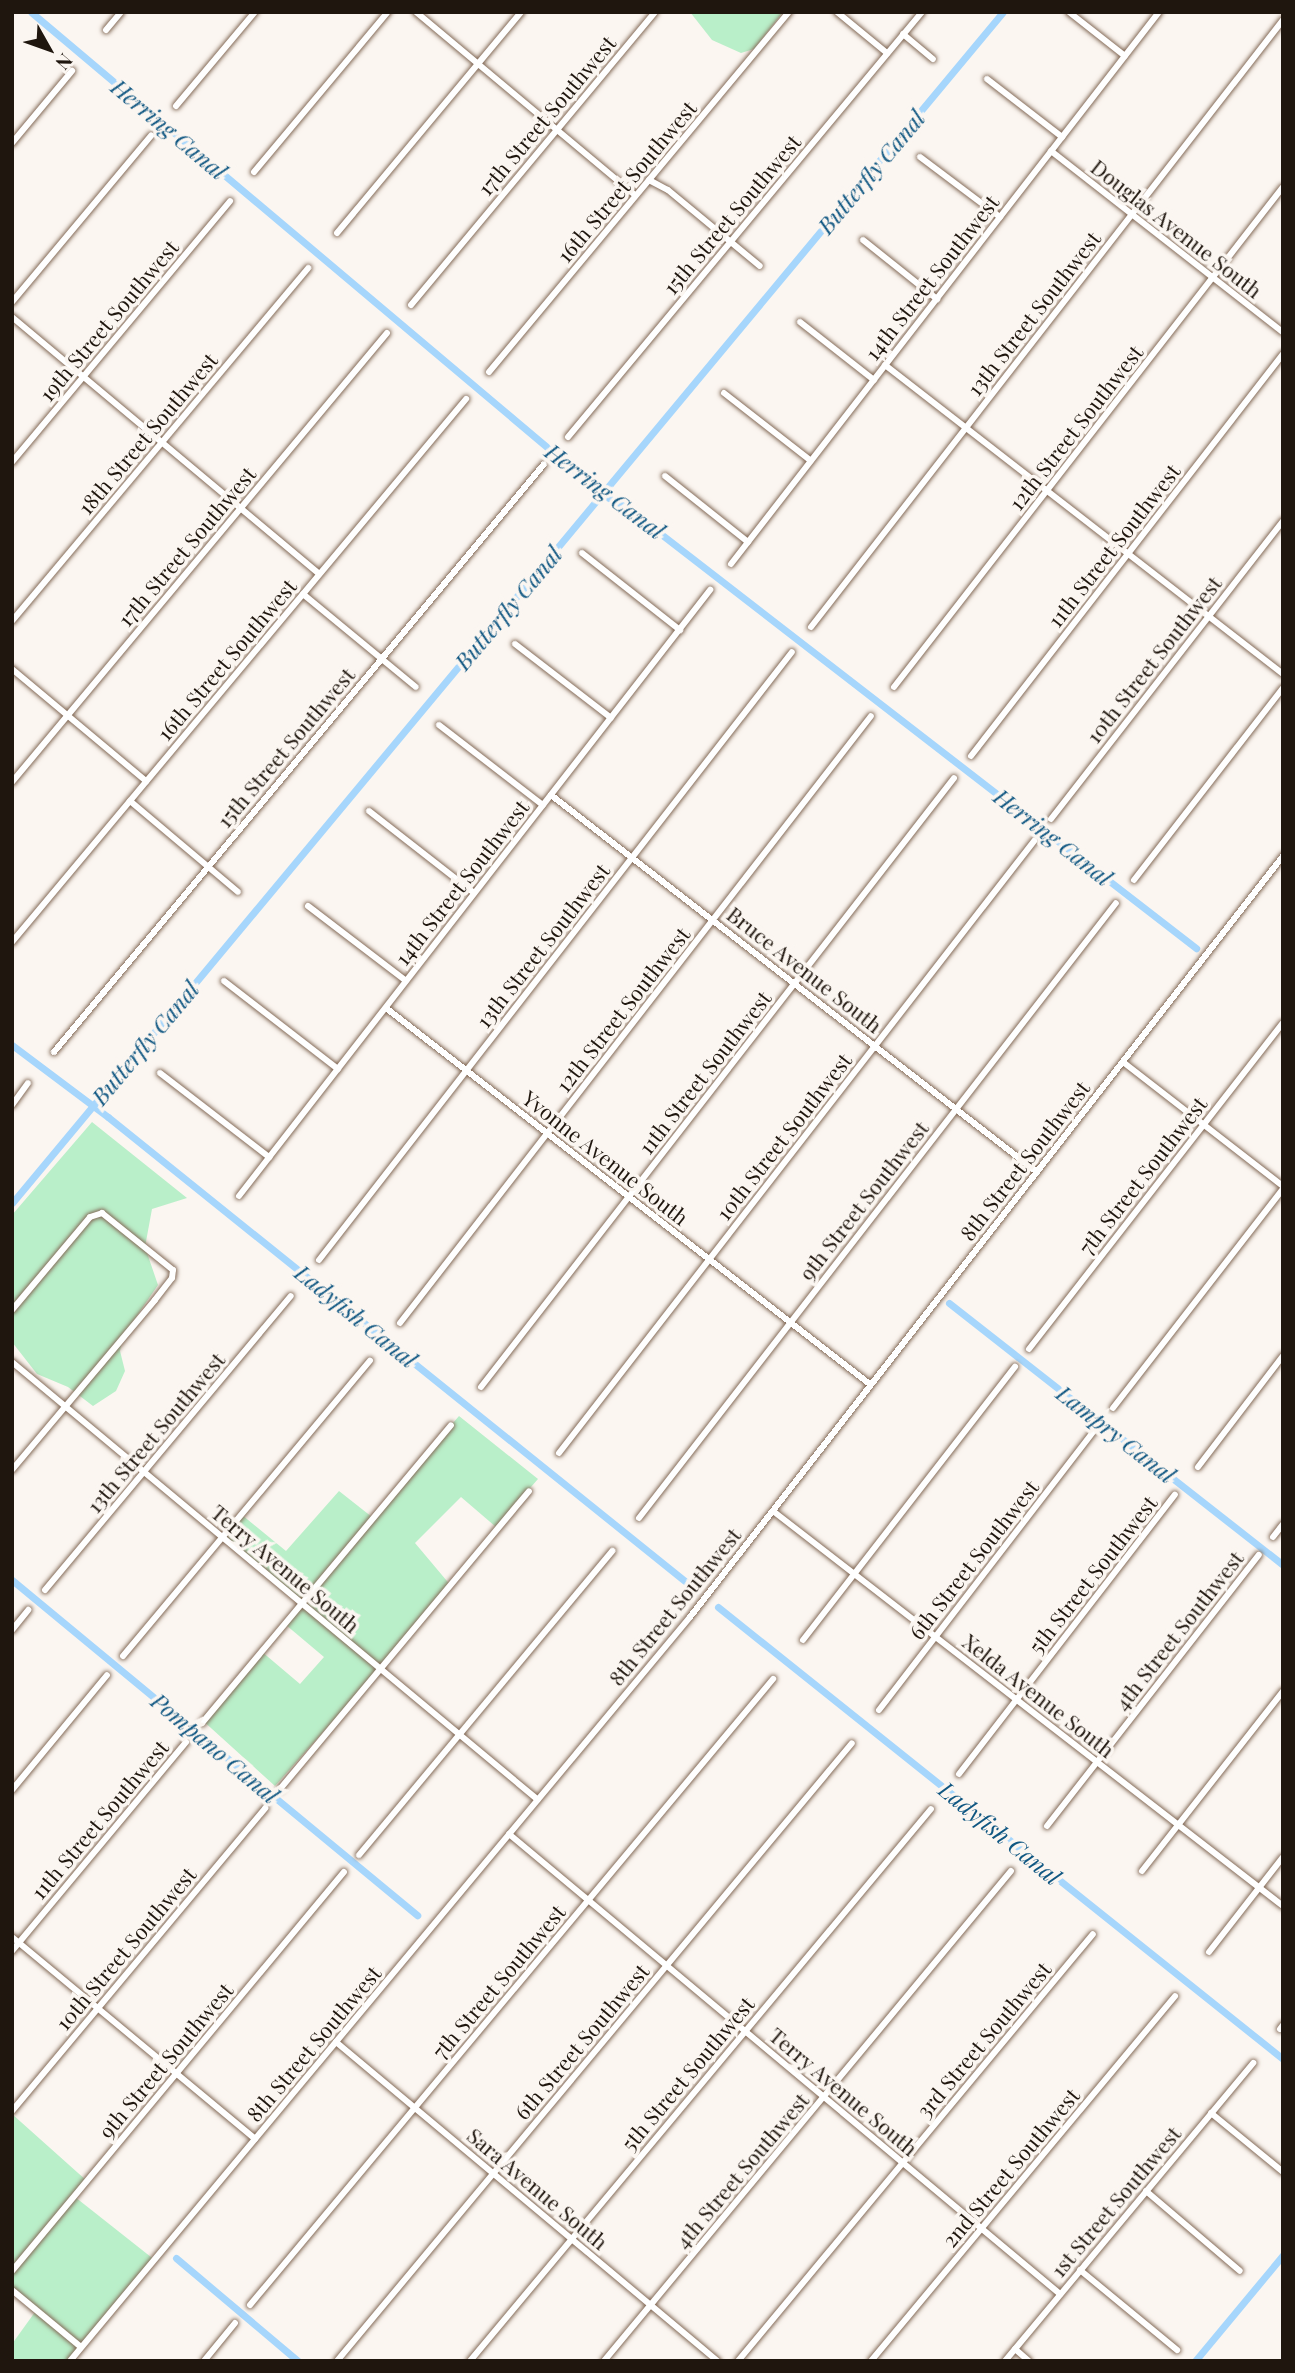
<!DOCTYPE html>
<html>
<head>
<meta charset="utf-8">
<style>
  body { margin:0 }
  #map { position:relative; width:1295px; height:2373px; overflow:hidden; background:#fbf6f1; font-family:"Playfair Display",serif }
  div>[style] { position:absolute }
  .green>* { inset:0; background:#b9efc9 }
  .canal>* { height:7px; margin:-3.5px; padding:0 3.5px; transform-origin:3.5px; border-radius:3.5px; background:#a6d6fc }
  .roads { filter:drop-shadow(0 0 2px #846b58) drop-shadow(0 0 2px #846b58) }
  .minor>* { height:6px; margin:-3px; padding:0 3px; transform-origin:3px; border-radius:3px; background:#fff }
  span { translate:-50% -50%; white-space:nowrap; text-align:center; line-height:1.15; -webkit-text-stroke:7px #fbf6f1; paint-order:stroke }
  .street-label { font-size:21px; color:#1f160e }
  .water-label { font-size:23px; color:#105782; font-style:italic }
  .frame { position:absolute; inset:0; border:14px solid #1f160e; pointer-events:none }
  .north { position:absolute; left:14px; top:14px; width:70px; height:70px; -webkit-text-stroke:5px #fbf6f1; paint-order:stroke; rotate:130deg; font-size:19px; font-weight:700; line-height:28px; text-align:center; color:#1f160e }
  .north::after { content:''; display:block; margin:auto; width:24px; height:32px; background:#1f160e; clip-path:polygon(50% 0,100% 100%,50% 72%,0 100%) }
</style>
</head>
<body>
<div id="map">
  <div class="green">
    <div style="clip-path:polygon(690px 12px,783px 12px,754px 49px,741px 53px,712px 40px)"></div>
    <div style="clip-path:polygon(92px 1122px,187px 1198px,152px 1209px,145px 1247px,158px 1285px,123px 1336px,120px 1351px,125px 1371px,116px 1391px,93px 1406px,68px 1387px,37px 1374px,12px 1342px,12px 1215px)"></div>
    <div style="clip-path:polygon(459px 1416px,538px 1479px,496px 1527px,461px 1497px,415px 1543px,452px 1587px,275px 1786px,201px 1719px,261px 1651px,300px 1684px,324px 1657px,286px 1625px,303px 1604px,221px 1536px,242px 1515px,286px 1551px,339px 1491px,372px 1517px)"></div>
    <div style="clip-path:polygon(12px 2114px,87px 2181px,75px 2197px,156px 2261px,70px 2361px,12px 2361px,12px 2344px,35px 2312px,12px 2292px)"></div>
  </div>
  <div class="canal">
    <div style="left:31px;top:12px;width:751px;rotate:40.14deg"></div>
    <div style="left:605px;top:496px;width:24px;rotate:28deg"></div>
    <div style="left:626px;top:507px;width:721px;rotate:37.73deg"></div>
    <div style="left:12px;top:1045px;width:120px;rotate:36.9deg"></div>
    <div style="left:108px;top:1117px;width:755px;rotate:38.81deg"></div>
    <div style="left:12px;top:1203px;width:1549px;rotate:-50.24deg"></div>
    <div style="left:949px;top:1303px;width:424px;rotate:38.1deg"></div>
    <div style="left:12px;top:1580px;width:526px;rotate:39.6deg"></div>
    <div style="left:718px;top:1607px;width:724px;rotate:38.66deg"></div>
    <div style="left:176px;top:2258px;width:160px;rotate:40.2deg"></div>
    <div style="left:1195px;top:2361px;width:138px;rotate:-50.3deg"></div>
  </div>
  <div class="roads">
    <div class="minor">
      <div style="left:416px;top:12px;width:285px;rotate:39.9deg"></div>
      <div style="left:837px;top:12px;width:65px;rotate:39.4deg"></div>
      <div style="left:1069px;top:12px;width:71px;rotate:38.2deg"></div>
      <div style="left:106px;top:30px;width:23px;rotate:-50deg"></div>
      <div style="left:903px;top:34px;width:39px;rotate:40deg"></div>
      <div style="left:987px;top:79px;width:95px;rotate:37.7deg"></div>
      <div style="left:176px;top:106px;width:123px;rotate:-50deg"></div>
      <div style="left:12px;top:143px;width:94px;rotate:-50.2deg"></div>
      <div style="left:1051px;top:151px;width:294px;rotate:38deg"></div>
      <div style="left:920px;top:157px;width:100px;rotate:36.9deg"></div>
      <div style="left:254px;top:172px;width:209px;rotate:-50.1deg"></div>
      <div style="left:649px;top:180px;width:21px;rotate:28deg"></div>
      <div style="left:668px;top:190px;width:119px;rotate:39.6deg"></div>
      <div style="left:337px;top:233px;width:288px;rotate:-50.2deg"></div>
      <div style="left:863px;top:240px;width:95px;rotate:38.6deg"></div>
      <div style="left:12px;top:302px;width:217px;rotate:-50.1deg"></div>
      <div style="left:411px;top:305px;width:381px;rotate:-50.2deg"></div>
      <div style="left:12px;top:317px;width:400px;rotate:39.9deg"></div>
      <div style="left:800px;top:322px;width:94px;rotate:38.1deg"></div>
      <div style="left:885px;top:365px;width:504px;rotate:37.83deg"></div>
      <div style="left:489px;top:372px;width:469px;rotate:-50.2deg"></div>
      <div style="left:724px;top:393px;width:110px;rotate:38deg"></div>
      <div style="left:568px;top:437px;width:553px;rotate:-50.21deg"></div>
      <div style="left:12px;top:462px;width:340px;rotate:-50.1deg"></div>
      <div style="left:665px;top:476px;width:106px;rotate:38.5deg"></div>
      <div style="left:582px;top:553px;width:125px;rotate:38.2deg"></div>
      <div style="left:731px;top:564px;width:698px;rotate:-52.21deg"></div>
      <div style="left:303px;top:594px;width:146px;rotate:39.5deg"></div>
      <div style="left:12px;top:621px;width:461px;rotate:-50deg"></div>
      <div style="left:811px;top:627px;width:769px;rotate:-52.13deg"></div>
      <div style="left:515px;top:644px;width:121px;rotate:37.6deg"></div>
      <div style="left:12px;top:669px;width:175px;rotate:39.9deg"></div>
      <div style="left:894px;top:687px;width:633px;rotate:-52.12deg"></div>
      <div style="left:439px;top:725px;width:131px;rotate:37.6deg"></div>
      <div style="left:971px;top:756px;width:509px;rotate:-52.18deg"></div>
      <div style="left:12px;top:782px;width:585px;rotate:-50.13deg"></div>
      <div style="left:551px;top:795px;width:615px;rotate:37.8deg"></div>
      <div style="left:130px;top:801px;width:141px;rotate:40.1deg"></div>
      <div style="left:369px;top:811px;width:133px;rotate:38deg"></div>
      <div style="left:1051px;top:819px;width:378px;rotate:-52.1deg"></div>
      <div style="left:1134px;top:880px;width:243px;rotate:-52.2deg"></div>
      <div style="left:308px;top:906px;width:123px;rotate:37.4deg"></div>
      <div style="left:12px;top:942px;width:708px;rotate:-50.1deg"></div>
      <div style="left:224px;top:981px;width:144px;rotate:37.7deg"></div>
      <div style="left:386px;top:1008px;width:614px;rotate:37.86deg"></div>
      <div style="left:54px;top:1052px;width:765px;rotate:-50.19deg"></div>
      <div style="left:1123px;top:1062px;width:202px;rotate:37.8deg"></div>
      <div style="left:160px;top:1073px;width:138px;rotate:37.6deg"></div>
      <div style="left:12px;top:1105px;width:27px;rotate:-54deg"></div>
      <div style="left:239px;top:1196px;width:768px;rotate:-52.14deg"></div>
      <div style="left:319px;top:1260px;width:770px;rotate:-52.12deg"></div>
      <div style="left:12px;top:1310px;width:121px;rotate:-50deg"></div>
      <div style="left:90px;top:1217px;width:13px;rotate:-18deg"></div>
      <div style="left:102px;top:1213px;width:91px;rotate:38.8deg"></div>
      <div style="left:173px;top:1270px;width:8px;rotate:97deg"></div>
      <div style="left:172px;top:1278px;width:28px;rotate:128deg"></div>
      <div style="left:155px;top:1300px;width:222px;rotate:130.1deg"></div>
      <div style="left:400px;top:1323px;width:768px;rotate:-52.19deg"></div>
      <div style="left:1029px;top:1349px;width:413px;rotate:-52.1deg"></div>
      <div style="left:12px;top:1362px;width:684px;rotate:39.78deg"></div>
      <div style="left:481px;top:1387px;width:771px;rotate:-52.16deg"></div>
      <div style="left:1113px;top:1408px;width:277px;rotate:-52.2deg"></div>
      <div style="left:559px;top:1453px;width:775px;rotate:-52.18deg"></div>
      <div style="left:1198px;top:1467px;width:140px;rotate:-52.6deg"></div>
      <div style="left:773px;top:1511px;width:645px;rotate:37.76deg"></div>
      <div style="left:639px;top:1518px;width:778px;rotate:-52.2deg"></div>
      <div style="left:1273px;top:1537px;width:16px;rotate:-52deg"></div>
      <div style="left:45px;top:1590px;width:383px;rotate:-50.1deg"></div>
      <div style="left:12px;top:1630px;width:26px;rotate:-51deg"></div>
      <div style="left:803px;top:1640px;width:346px;rotate:-52.2deg"></div>
      <div style="left:123px;top:1656px;width:385px;rotate:-50.1deg"></div>
      <div style="left:879px;top:1710px;width:354px;rotate:-52.4deg"></div>
      <div style="left:202px;top:1723px;width:388px;rotate:-50.1deg"></div>
      <div style="left:959px;top:1774px;width:353px;rotate:-52.3deg"></div>
      <div style="left:280px;top:1789px;width:388px;rotate:-50.1deg"></div>
      <div style="left:12px;top:1790px;width:149px;rotate:-50.4deg"></div>
      <div style="left:1047px;top:1826px;width:344px;rotate:-52deg"></div>
      <div style="left:509px;top:1834px;width:718px;rotate:39.86deg"></div>
      <div style="left:359px;top:1855px;width:396px;rotate:-50.2deg"></div>
      <div style="left:1142px;top:1871px;width:229px;rotate:-51.9deg"></div>
      <div style="left:12px;top:1937px;width:316px;rotate:39.7deg"></div>
      <div style="left:12px;top:1951px;width:272px;rotate:-50.2deg"></div>
      <div style="left:1209px;top:1952px;width:120px;rotate:-52.1deg"></div>
      <div style="left:1280px;top:2029px;width:5px;rotate:-53deg"></div>
      <div style="left:336px;top:2042px;width:498px;rotate:39.9deg"></div>
      <div style="left:12px;top:2111px;width:395px;rotate:-50.1deg"></div>
      <div style="left:1211px;top:2113px;width:93px;rotate:39.3deg"></div>
      <div style="left:1146px;top:2191px;width:123px;rotate:40.4deg"></div>
      <div style="left:1080px;top:2270px;width:126px;rotate:39.5deg"></div>
      <div style="left:12px;top:2271px;width:519px;rotate:-50.24deg"></div>
      <div style="left:12px;top:2290px;width:89px;rotate:39.6deg"></div>
      <div style="left:250px;top:2305px;width:816px;rotate:-50.12deg"></div>
      <div style="left:1015px;top:2349px;width:18px;rotate:41deg"></div>
      <div style="left:70px;top:2361px;width:968px;rotate:-50.19deg"></div>
      <div style="left:690px;top:1617px;width:965px;rotate:-52.07deg"></div>
      <div style="left:204px;top:2361px;width:49px;rotate:-50.8deg"></div>
      <div style="left:337px;top:2361px;width:804px;rotate:-50.19deg"></div>
      <div style="left:470px;top:2361px;width:719px;rotate:-50.13deg"></div>
      <div style="left:604px;top:2361px;width:637px;rotate:-50.29deg"></div>
      <div style="left:738px;top:2361px;width:555px;rotate:-50.26deg"></div>
      <div style="left:871px;top:2361px;width:475px;rotate:-50.2deg"></div>
      <div style="left:1005px;top:2361px;width:388px;rotate:-50.2deg"></div>
    </div>
  </div>
  <div class="street-label">
    <span style="left:546px;top:115px;rotate:-50deg">17th Street Southwest</span>
    <span style="left:626px;top:181px;rotate:-50deg">16th Street Southwest</span>
    <span style="left:731px;top:214px;rotate:-50deg">15th Street Southwest</span>
    <span style="left:1177px;top:228px;rotate:38deg">Douglas Avenue South</span>
    <span style="left:931px;top:277px;rotate:-52deg">14th Street Southwest</span>
    <span style="left:1033px;top:313px;rotate:-52deg">13th Street Southwest</span>
    <span style="left:108px;top:320px;rotate:-50deg">19th Street Southwest</span>
    <span style="left:1075px;top:427px;rotate:-52deg">12th Street Southwest</span>
    <span style="left:147px;top:433px;rotate:-50deg">18th Street Southwest</span>
    <span style="left:1113px;top:545px;rotate:-52deg">11th Street Southwest</span>
    <span style="left:186px;top:546px;rotate:-50deg">17th Street Southwest</span>
    <span style="left:226px;top:659px;rotate:-50deg">16th Street Southwest</span>
    <span style="left:1153px;top:659px;rotate:-52deg">10th Street Southwest</span>
    <span style="left:285px;top:747px;rotate:-50deg">15th Street Southwest</span>
    <span style="left:461px;top:882px;rotate:-52deg">14th Street Southwest</span>
    <span style="left:542px;top:945px;rotate:-52deg">13th Street Southwest</span>
    <span style="left:805px;top:969px;rotate:38deg">Bruce Avenue South</span>
    <span style="left:622px;top:1009px;rotate:-52deg">12th Street Southwest</span>
    <span style="left:704px;top:1072px;rotate:-52deg">11th Street Southwest</span>
    <span style="left:783px;top:1136px;rotate:-52deg">10th Street Southwest</span>
    <span style="left:606px;top:1157px;rotate:38deg">Yvonne Avenue South</span>
    <span style="left:1024px;top:1160px;rotate:-52deg">8th Street Southwest</span>
    <span style="left:1142px;top:1175px;rotate:-52deg">7th Street Southwest</span>
    <span style="left:863px;top:1200px;rotate:-52deg">9th Street Southwest</span>
    <span style="left:155px;top:1432px;rotate:-50deg">13th Street Southwest</span>
    <span style="left:973px;top:1559px;rotate:-52deg">6th Street Southwest</span>
    <span style="left:286px;top:1568px;rotate:40deg">Terry Avenue South</span>
    <span style="left:1092px;top:1574px;rotate:-52deg">5th Street Southwest</span>
    <span style="left:674px;top:1606px;rotate:-51deg">8th Street Southwest</span>
    <span style="left:1178px;top:1630px;rotate:-52deg">4th Street Southwest</span>
    <span style="left:1039px;top:1695px;rotate:38deg">Xelda Avenue South</span>
    <span style="left:99px;top:1819px;rotate:-50deg">11th Street Southwest</span>
    <span style="left:125px;top:1948px;rotate:-50deg">10th Street Southwest</span>
    <span style="left:498px;top:1981px;rotate:-50deg">7th Street Southwest</span>
    <span style="left:983px;top:2039px;rotate:-50deg">3rd Street Southwest</span>
    <span style="left:581px;top:2041px;rotate:-50deg">6th Street Southwest</span>
    <span style="left:313px;top:2043px;rotate:-50deg">8th Street Southwest</span>
    <span style="left:165px;top:2060px;rotate:-50deg">9th Street Southwest</span>
    <span style="left:687px;top:2073px;rotate:-50deg">5th Street Southwest</span>
    <span style="left:844px;top:2091px;rotate:40deg">Terry Avenue South</span>
    <span style="left:1010px;top:2167px;rotate:-50deg">2nd Street Southwest</span>
    <span style="left:741px;top:2170px;rotate:-50deg">4th Street Southwest</span>
    <span style="left:538px;top:2188px;rotate:40deg">Sara Avenue South</span>
    <span style="left:1115px;top:2201px;rotate:-50deg">1st Street Southwest</span>
  </div>
  <div class="water-label">
    <span style="left:169px;top:129px;rotate:40deg">Herring Canal</span>
    <span style="left:871px;top:172px;rotate:-50deg">Butterfly Canal</span>
    <span style="left:605px;top:491px;rotate:37deg">Herring Canal</span>
    <span style="left:508px;top:608px;rotate:-50deg">Butterfly Canal</span>
    <span style="left:1053px;top:837px;rotate:38deg">Herring Canal</span>
    <span style="left:145px;top:1043px;rotate:-50deg">Butterfly Canal</span>
    <span style="left:356px;top:1316px;rotate:39deg">Ladyfish Canal</span>
    <span style="left:1116px;top:1434px;rotate:38deg">Lampry Canal</span>
    <span style="left:215px;top:1748px;rotate:40deg">Pompano Canal</span>
    <span style="left:1000px;top:1833px;rotate:39deg">Ladyfish Canal</span>
  </div>
  <div class="frame"></div>
  <div class="north">N</div>
</div>
</body>
</html>
